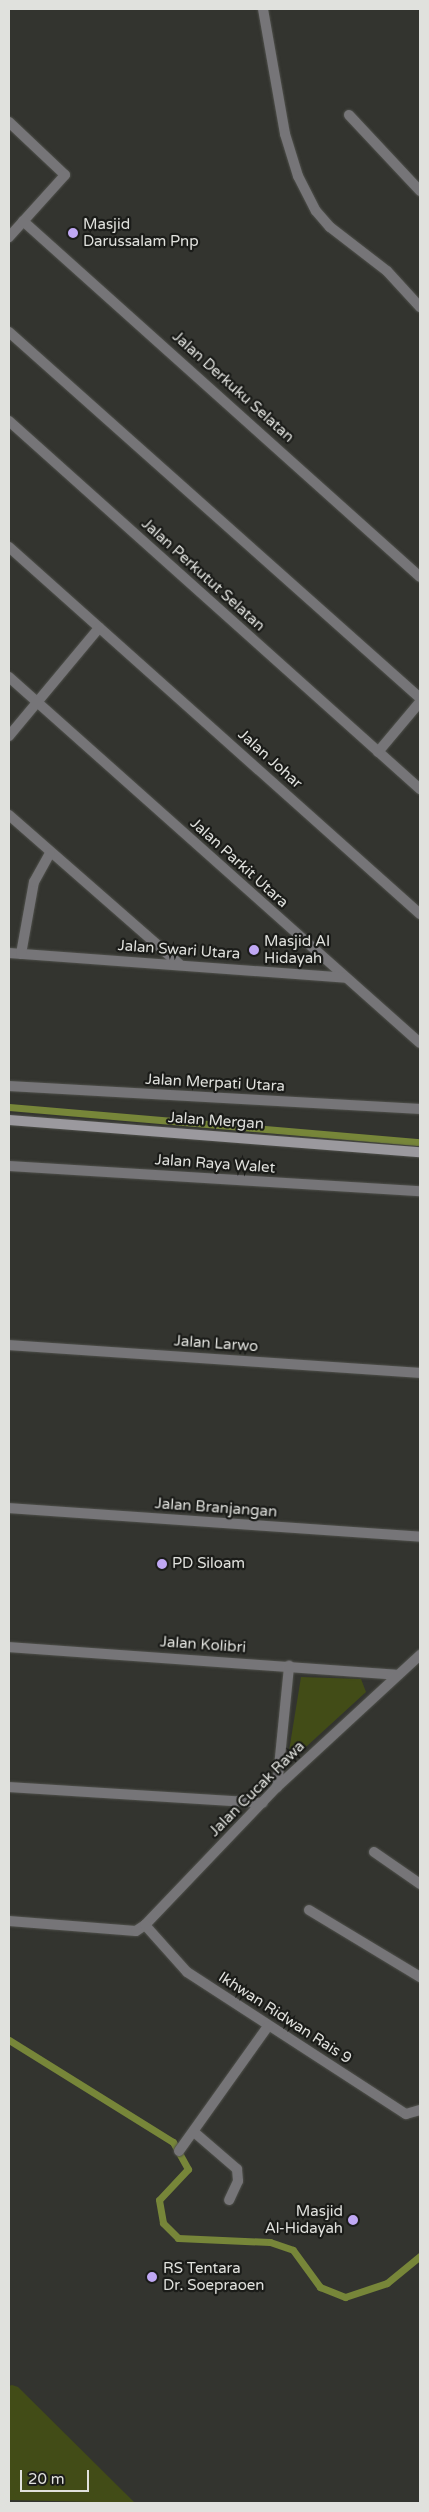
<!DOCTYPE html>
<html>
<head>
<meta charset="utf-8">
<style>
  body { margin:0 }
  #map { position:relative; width:429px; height:2512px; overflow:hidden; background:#33342f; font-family:"Varela Round",sans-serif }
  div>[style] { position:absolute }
  .green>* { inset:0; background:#424c17 }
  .stream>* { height:7px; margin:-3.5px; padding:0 3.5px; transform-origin:3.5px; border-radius:3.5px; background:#778639 }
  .roads { filter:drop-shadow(0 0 1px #4f504b) drop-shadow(0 0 1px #4f504b) }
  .street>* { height:10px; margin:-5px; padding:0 5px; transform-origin:5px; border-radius:5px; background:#767578 }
  .secondary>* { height:10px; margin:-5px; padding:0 5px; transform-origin:5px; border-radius:5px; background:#9b999e }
  .dots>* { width:14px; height:14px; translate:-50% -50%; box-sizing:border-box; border:2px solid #1b1c19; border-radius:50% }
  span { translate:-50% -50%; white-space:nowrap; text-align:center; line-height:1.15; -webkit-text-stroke:4.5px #1b1c19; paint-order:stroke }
  .poi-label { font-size:15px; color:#e0e1dd }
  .left { translate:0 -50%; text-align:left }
  .right { translate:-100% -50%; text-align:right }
  .street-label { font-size:15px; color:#e0e1dd }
  .frame { position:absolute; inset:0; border:10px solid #e0e1dd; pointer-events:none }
  .scale { position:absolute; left:20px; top:2470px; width:69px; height:22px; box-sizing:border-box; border:2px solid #e0e1dd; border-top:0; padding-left:6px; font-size:15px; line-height:18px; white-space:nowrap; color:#e0e1dd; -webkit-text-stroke:4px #1b1c19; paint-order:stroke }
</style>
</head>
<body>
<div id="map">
  <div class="green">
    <div style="clip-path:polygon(301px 1677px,361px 1679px,366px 1692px,296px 1756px,289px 1751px)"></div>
    <div style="clip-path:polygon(12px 2385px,18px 2387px,135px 2503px,9px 2500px,9px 2386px)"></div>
  </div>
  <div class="stream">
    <div style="left:9px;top:1107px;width:412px;rotate:4.9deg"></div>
    <div style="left:9px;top:2040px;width:193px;rotate:31.9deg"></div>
    <div style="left:173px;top:2142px;width:31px;rotate:61deg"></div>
    <div style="left:188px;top:2169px;width:42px;rotate:133.1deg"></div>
    <div style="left:159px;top:2200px;width:23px;rotate:80deg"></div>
    <div style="left:163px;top:2223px;width:21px;rotate:45deg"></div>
    <div style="left:178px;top:2238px;width:92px;rotate:2.5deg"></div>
    <div style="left:270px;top:2242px;width:24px;rotate:19deg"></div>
    <div style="left:293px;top:2250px;width:46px;rotate:53.9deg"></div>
    <div style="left:320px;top:2287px;width:27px;rotate:22deg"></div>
    <div style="left:345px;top:2297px;width:44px;rotate:-18.4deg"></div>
    <div style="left:387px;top:2283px;width:43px;rotate:-39.3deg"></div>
  </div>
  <div class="roads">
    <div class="street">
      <div style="left:263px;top:9px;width:127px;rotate:80deg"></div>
      <div style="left:285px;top:134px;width:44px;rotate:72.8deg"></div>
      <div style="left:298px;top:176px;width:39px;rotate:63deg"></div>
      <div style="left:316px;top:211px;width:21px;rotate:49deg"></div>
      <div style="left:330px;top:227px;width:72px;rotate:37.7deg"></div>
      <div style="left:387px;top:271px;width:49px;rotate:47.5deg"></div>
      <div style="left:349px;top:115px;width:104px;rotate:46.9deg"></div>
      <div style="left:9px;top:122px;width:77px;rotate:43.4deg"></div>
      <div style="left:65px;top:175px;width:84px;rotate:132.1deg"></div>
      <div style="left:23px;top:221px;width:533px;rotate:41.88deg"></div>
      <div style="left:9px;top:332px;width:550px;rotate:41.69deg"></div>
      <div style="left:9px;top:421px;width:552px;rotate:41.84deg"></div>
      <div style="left:9px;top:547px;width:551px;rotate:41.76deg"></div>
      <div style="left:9px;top:677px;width:550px;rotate:41.69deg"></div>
      <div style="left:9px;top:736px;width:141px;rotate:-50.2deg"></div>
      <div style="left:378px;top:752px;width:65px;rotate:-50deg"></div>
      <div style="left:9px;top:815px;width:226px;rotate:41.2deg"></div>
      <div style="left:9px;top:953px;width:338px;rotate:4.2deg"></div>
      <div style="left:21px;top:954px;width:73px;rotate:-79.8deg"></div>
      <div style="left:34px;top:882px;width:33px;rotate:-61deg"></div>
      <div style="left:9px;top:1086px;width:412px;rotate:3.2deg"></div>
      <div style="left:9px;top:1166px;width:412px;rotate:3.5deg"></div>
      <div style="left:9px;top:1345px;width:412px;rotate:3.9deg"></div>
      <div style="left:9px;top:1508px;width:412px;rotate:4deg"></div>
      <div style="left:9px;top:1647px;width:387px;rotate:4.1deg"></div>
      <div style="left:9px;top:1787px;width:254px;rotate:3.6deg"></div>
      <div style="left:277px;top:1787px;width:122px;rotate:-84.3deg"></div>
      <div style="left:374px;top:1852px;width:56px;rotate:34.8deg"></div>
      <div style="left:309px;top:1910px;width:130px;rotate:31.1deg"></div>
      <div style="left:9px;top:1921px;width:127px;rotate:4.5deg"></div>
      <div style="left:136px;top:1931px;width:11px;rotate:-34deg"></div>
      <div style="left:145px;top:1925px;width:191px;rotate:-46.3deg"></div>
      <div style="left:277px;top:1787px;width:195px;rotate:-42.7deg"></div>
      <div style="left:145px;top:1925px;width:63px;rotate:48.2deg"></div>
      <div style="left:187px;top:1972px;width:261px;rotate:33deg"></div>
      <div style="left:406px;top:2114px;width:15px;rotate:-16deg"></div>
      <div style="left:194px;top:2132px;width:57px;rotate:40.7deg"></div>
      <div style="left:237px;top:2169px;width:12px;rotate:85deg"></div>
      <div style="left:238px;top:2181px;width:21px;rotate:115deg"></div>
      <div style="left:179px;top:2151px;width:153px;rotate:-54.5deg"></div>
    </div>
    <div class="secondary">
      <div style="left:9px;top:1120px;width:412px;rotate:4.5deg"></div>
    </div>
  </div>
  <div class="dots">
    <div style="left:73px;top:233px;background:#c0a8f4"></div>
    <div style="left:254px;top:950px;background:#c0a8f4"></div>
    <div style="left:162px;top:1564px;background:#c0a8f4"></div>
    <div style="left:353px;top:2220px;background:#c0a8f4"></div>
    <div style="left:152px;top:2277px;background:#c0a8f4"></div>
  </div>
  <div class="poi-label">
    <span class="left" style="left:83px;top:233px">Masjid<br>Darussalam Pnp</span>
    <span class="left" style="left:264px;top:950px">Masjid Al<br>Hidayah</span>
    <span class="left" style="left:172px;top:1564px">PD Siloam</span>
    <span class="right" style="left:343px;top:2220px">Masjid<br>Al-Hidayah</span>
    <span class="left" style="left:163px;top:2277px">RS Tentara<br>Dr. Soepraoen</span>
  </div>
  <div class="street-label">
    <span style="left:233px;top:387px;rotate:42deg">Jalan Derkuku Selatan</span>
    <span style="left:203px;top:575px;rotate:42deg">Jalan Perkutut Selatan</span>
    <span style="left:270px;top:759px;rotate:42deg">Jalan Johar</span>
    <span style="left:239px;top:863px;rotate:42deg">Jalan Parkit Utara</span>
    <span style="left:179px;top:950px;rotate:4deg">Jalan Swari Utara</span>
    <span style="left:215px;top:1083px;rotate:3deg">Jalan Merpati Utara</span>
    <span style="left:216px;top:1121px;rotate:4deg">Jalan Mergan</span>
    <span style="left:215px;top:1164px;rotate:4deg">Jalan Raya Walet</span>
    <span style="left:216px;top:1344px;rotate:4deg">Jalan Larwo</span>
    <span style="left:216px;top:1508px;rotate:4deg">Jalan Branjangan</span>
    <span style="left:203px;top:1645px;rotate:4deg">Jalan Kolibri</span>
    <span style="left:257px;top:1789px;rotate:-45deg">Jalan Cucak Rawa</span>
    <span style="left:285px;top:2018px;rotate:33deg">Ikhwan Ridwan Rais 9</span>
  </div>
  <div class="frame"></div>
  <div class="scale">20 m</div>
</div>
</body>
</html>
